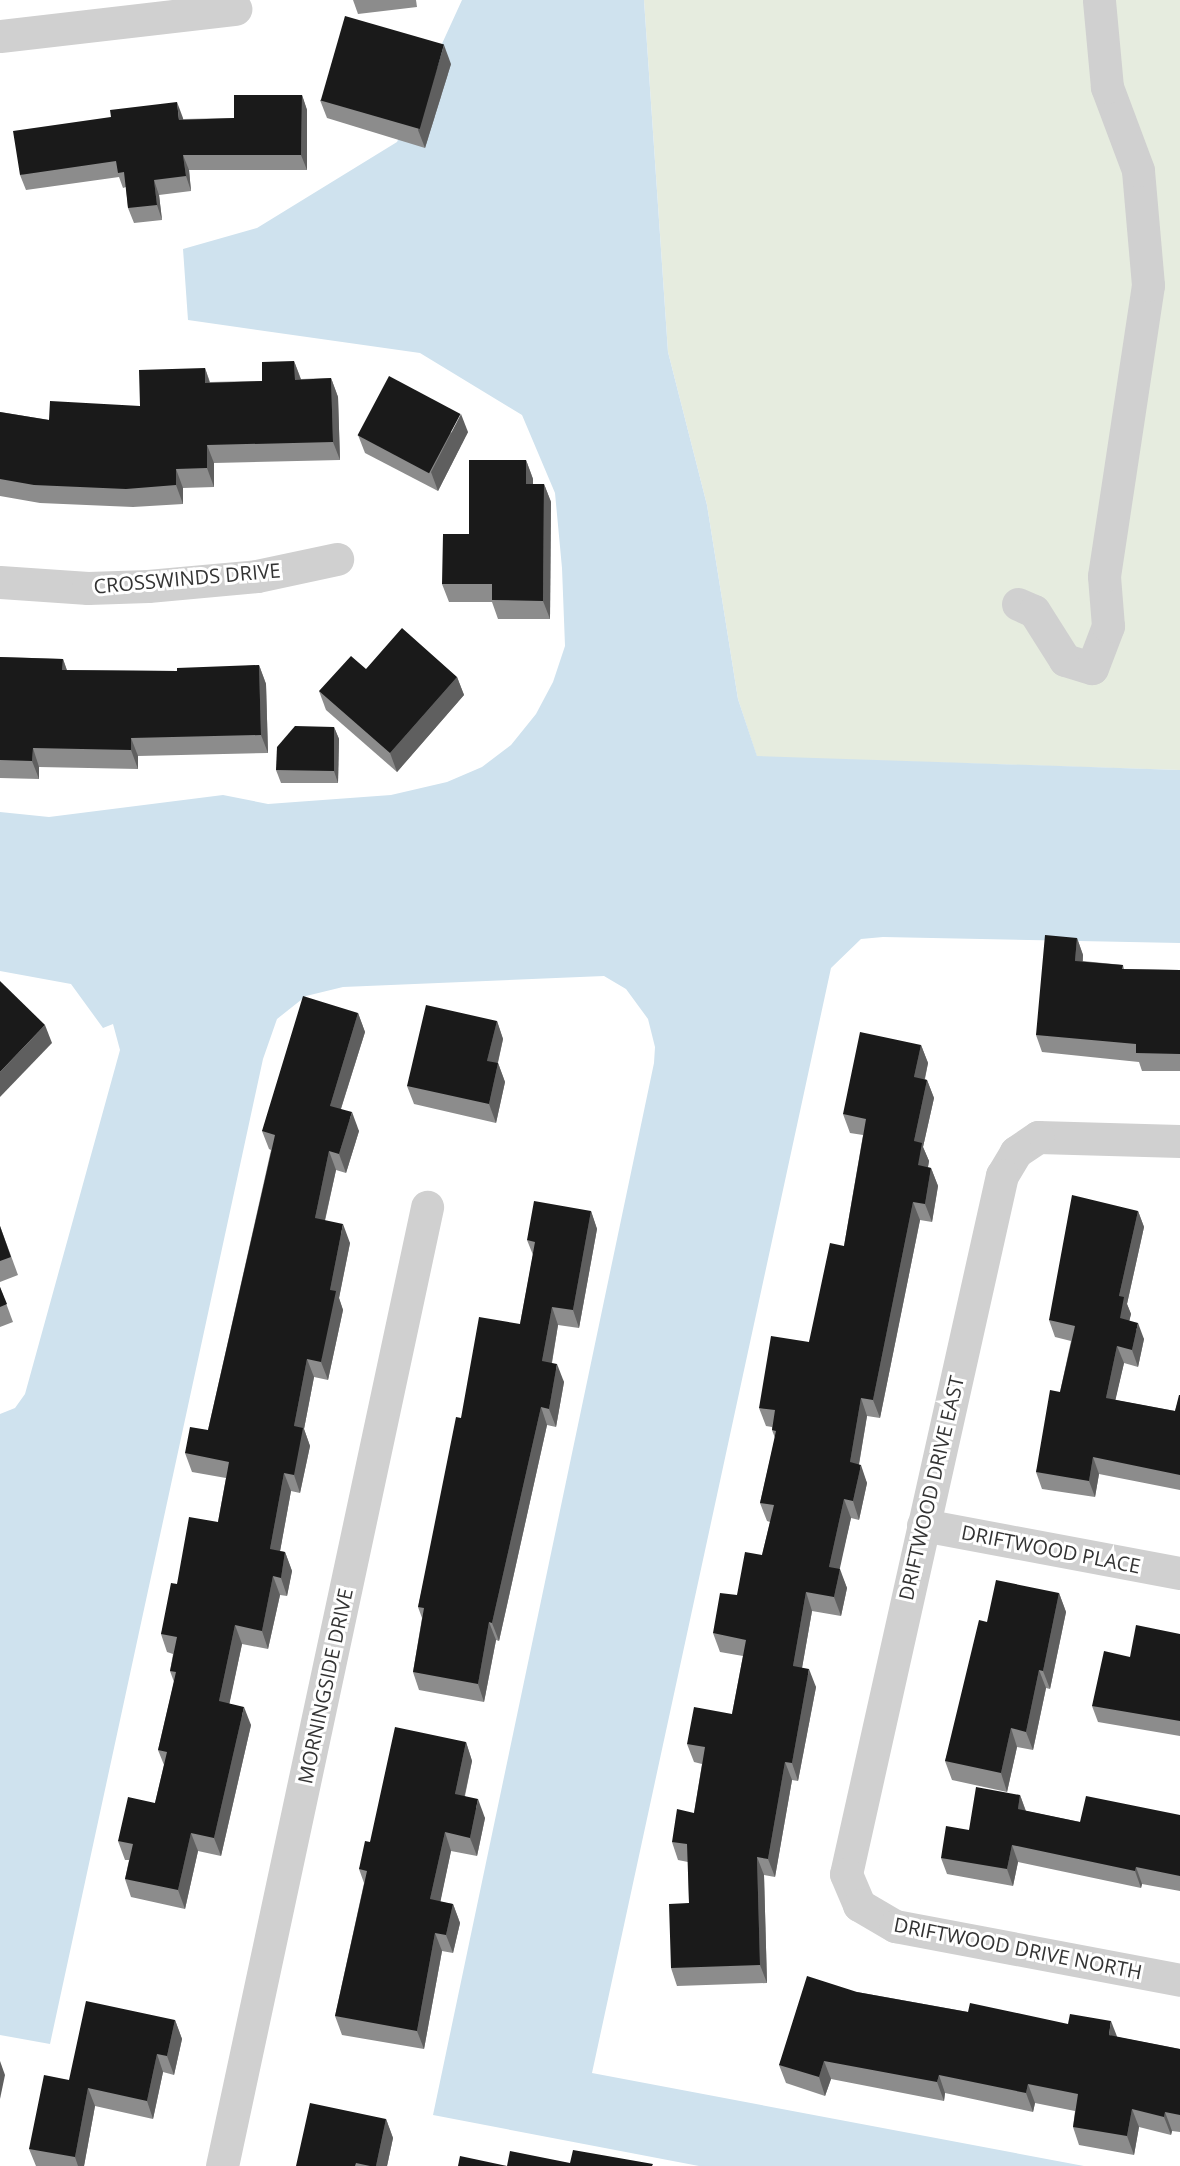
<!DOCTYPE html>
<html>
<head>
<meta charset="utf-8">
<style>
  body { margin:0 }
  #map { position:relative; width:1180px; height:2166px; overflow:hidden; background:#fff; font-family:"Open Sans",sans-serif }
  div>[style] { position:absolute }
  .green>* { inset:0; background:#e6ecdf }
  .water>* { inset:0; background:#cfe2ee }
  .minor>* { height:33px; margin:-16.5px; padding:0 16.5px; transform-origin:16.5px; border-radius:16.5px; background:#d0d0d0 }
  .wall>* { inset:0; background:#8c8c8c }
  .shaded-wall>* { inset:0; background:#5f5f5f }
  .building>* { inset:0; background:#1a1a1a; transform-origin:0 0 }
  span { translate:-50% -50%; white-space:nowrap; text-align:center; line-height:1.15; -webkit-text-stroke:6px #fff; paint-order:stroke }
  .street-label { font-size:20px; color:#333 }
</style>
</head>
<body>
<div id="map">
  <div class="green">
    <div style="clip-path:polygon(644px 0,1180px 0,1180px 770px,757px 757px,738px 699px,707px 505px,668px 352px)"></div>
  </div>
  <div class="water">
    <div style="clip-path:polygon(462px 0,644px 0,668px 352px,707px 505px,738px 699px,757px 756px,1180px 770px,1180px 943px,883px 937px,861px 939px,831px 968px,592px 2073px,1084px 2166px,699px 2166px,433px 2115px,654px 1063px,655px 1047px,648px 1019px,626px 989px,604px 976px,343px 987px,306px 996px,277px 1019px,263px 1059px,50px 2044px,0 2035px,0 1414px,15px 1408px,25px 1394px,120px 1050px,113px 1024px,103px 1028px,71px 984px,0 971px,0 812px,49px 817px,223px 795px,268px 804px,391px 795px,447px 782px,482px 767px,511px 745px,536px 714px,553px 682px,565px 646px,562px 568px,555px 493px,522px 415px,420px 353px,188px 320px,183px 249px,257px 228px,397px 142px)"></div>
  </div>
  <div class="minor">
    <div style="left:0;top:36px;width:237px;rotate:-6.6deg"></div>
    <div style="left:0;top:582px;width:88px;rotate:3.9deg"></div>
    <div style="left:88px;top:588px;width:60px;rotate:-1.9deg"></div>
    <div style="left:148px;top:586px;width:109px;rotate:-5.2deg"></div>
    <div style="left:257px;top:576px;width:82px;rotate:-12deg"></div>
    <div style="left:1018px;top:604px;width:17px;rotate:24deg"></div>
    <div style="left:1034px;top:611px;width:58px;rotate:57.7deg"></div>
    <div style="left:1065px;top:660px;width:28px;rotate:17deg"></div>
    <div style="left:1092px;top:668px;width:45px;rotate:-69.1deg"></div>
    <div style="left:1108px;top:626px;width:50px;rotate:-94.6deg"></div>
    <div style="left:1104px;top:576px;width:294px;rotate:-81.4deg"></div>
    <div style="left:1148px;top:285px;width:115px;rotate:-95deg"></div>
    <div style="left:1138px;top:170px;width:89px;rotate:-110.5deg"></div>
    <div style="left:1107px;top:87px;width:87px;rotate:-95.3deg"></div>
    <div style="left:1180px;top:1141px;width:142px;rotate:-178.4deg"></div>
    <div style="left:1038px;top:1137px;width:27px;rotate:146deg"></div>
    <div style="left:1016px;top:1152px;width:27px;rotate:121deg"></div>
    <div style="left:1002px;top:1175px;width:716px;rotate:102.58deg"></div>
    <div style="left:846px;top:1874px;width:34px;rotate:67deg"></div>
    <div style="left:859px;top:1905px;width:42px;rotate:30.3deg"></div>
    <div style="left:895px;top:1926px;width:290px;rotate:10.7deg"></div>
    <div style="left:923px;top:1525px;width:261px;rotate:10.6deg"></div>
    <div style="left:222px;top:2166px;width:981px;rotate:-77.93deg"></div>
  </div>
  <div class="wall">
    <div style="clip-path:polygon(353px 0,416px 0,417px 7px,358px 14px)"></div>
    <div style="clip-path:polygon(451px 64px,425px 148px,327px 118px,320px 100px)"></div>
    <div style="clip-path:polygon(302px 95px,307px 110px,307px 170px,189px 170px,191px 191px,159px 195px,162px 220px,134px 223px,128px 208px,126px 187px,123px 188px,119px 177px,26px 190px,20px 175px,183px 118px,183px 119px,234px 118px)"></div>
    <div style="clip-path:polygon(294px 361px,301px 379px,331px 378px,338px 397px,340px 460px,214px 463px,214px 487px,183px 488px,183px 504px,133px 507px,40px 503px,0 496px,0 412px,49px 420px,140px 406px,205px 368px,210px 382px,262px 381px)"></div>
    <div style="clip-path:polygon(468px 432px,438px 491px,365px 453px,358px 435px)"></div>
    <div style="clip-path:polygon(526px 460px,533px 479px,533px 484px,544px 484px,551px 502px,550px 619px,498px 619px,492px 602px,449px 602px,442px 584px,469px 534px)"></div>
    <div style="clip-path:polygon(0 657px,63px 659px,67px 670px,177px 671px,259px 665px,266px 684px,268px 753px,138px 756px,138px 769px,39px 767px,39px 779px,0 778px)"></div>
    <div style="clip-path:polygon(457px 677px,464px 695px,397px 772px,326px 710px,319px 691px)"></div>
    <div style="clip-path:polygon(334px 727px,339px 739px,338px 783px,281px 783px,276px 770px)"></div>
    <div style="clip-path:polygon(1077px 938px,1083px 955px,1083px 961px,1123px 965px,1124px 969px,1180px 970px,1180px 1071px,1142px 1071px,1139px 1062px,1042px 1052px,1036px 1035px)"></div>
    <div style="clip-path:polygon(358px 1013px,365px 1032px,341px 1109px,359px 1131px,346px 1173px,336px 1170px,325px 1221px,350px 1243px,339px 1298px,343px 1310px,328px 1380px,314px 1377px,304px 1429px,310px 1446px,300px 1493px,291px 1491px,280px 1551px,285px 1552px,292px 1571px,287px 1596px,280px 1595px,268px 1649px,242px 1644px,229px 1704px,251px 1725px,221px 1856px,198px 1851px,185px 1909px,131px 1897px,125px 1879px,129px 1860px,125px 1860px,118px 1841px,155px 1803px,164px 1765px,158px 1750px,174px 1682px,170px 1671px,173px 1654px,167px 1652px,161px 1634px,177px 1584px,218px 1522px,226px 1478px,192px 1472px,185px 1453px,208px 1430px,271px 1150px,269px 1149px,262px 1131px)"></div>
    <div style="clip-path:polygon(497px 1021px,503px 1039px,498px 1063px,505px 1082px,496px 1123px,414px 1104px,407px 1086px)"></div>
    <div style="clip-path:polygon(921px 1045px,928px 1063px,925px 1079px,927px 1080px,934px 1098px,923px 1147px,929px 1161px,928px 1167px,931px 1168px,938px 1186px,932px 1222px,920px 1220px,880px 1418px,867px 1416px,859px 1465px,867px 1483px,859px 1520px,851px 1518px,839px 1569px,847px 1588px,841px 1616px,812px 1611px,802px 1668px,816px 1687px,798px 1781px,792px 1780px,775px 1877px,764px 1875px,767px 1983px,677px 1986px,671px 1968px,689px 1903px,688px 1862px,678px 1860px,672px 1842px,694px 1813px,702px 1764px,694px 1762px,687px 1744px,732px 1714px,743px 1656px,720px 1652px,713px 1633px,762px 1555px,770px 1522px,767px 1521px,760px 1503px,775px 1438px,772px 1430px,772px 1427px,766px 1426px,759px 1408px,809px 1342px,844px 1246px,863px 1135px,850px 1133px,843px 1114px)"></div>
    <div style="clip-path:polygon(591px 1211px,597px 1229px,579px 1328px,558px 1325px,552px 1363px,564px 1382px,556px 1427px,547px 1425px,499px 1641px,496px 1640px,484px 1702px,419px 1690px,413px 1672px,422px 1618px,418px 1607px,461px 1418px,520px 1324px,533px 1255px,527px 1240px)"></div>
    <div style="clip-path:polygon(1138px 1211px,1144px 1227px,1127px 1304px,1131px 1314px,1129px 1321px,1144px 1339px,1138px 1367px,1124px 1363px,1115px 1400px,1175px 1411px,1180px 1395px,1180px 1490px,1099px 1474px,1095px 1497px,1042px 1489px,1036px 1472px,1060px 1392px,1071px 1341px,1055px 1337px,1049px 1320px)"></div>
    <div style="clip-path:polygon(0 1226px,18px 1275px,0 1282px)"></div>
    <div style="clip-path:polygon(0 1287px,13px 1322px,0 1327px)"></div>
    <div style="clip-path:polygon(1059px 1593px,1066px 1612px,1050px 1689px,1046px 1688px,1033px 1750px,1017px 1747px,1007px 1792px,952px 1780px,945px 1761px,987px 1622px)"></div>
    <div style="clip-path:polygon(1180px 1634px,1180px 1736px,1098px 1722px,1092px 1706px,1130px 1657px)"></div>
    <div style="clip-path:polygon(466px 1742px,472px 1761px,465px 1796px,485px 1818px,477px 1856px,451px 1851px,440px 1902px,453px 1904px,460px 1923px,453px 1953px,442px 1951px,424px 2049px,342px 2035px,335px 2016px,364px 1883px,359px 1869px,370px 1842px)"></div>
    <div style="clip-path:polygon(1020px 1795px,1026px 1811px,1080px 1822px,1180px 1815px,1180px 1891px,1142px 1884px,1141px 1888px,1018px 1862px,1013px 1886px,947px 1874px,941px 1858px,969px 1830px)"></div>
    <div style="clip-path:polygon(857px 1992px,968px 2012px,1117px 2037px,1180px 2049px,1180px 2132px,1172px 2131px,1171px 2135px,1139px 2127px,1134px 2155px,1079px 2145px,1073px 2127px,1075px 2111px,1035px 2103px,1033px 2112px,945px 2093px,944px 2101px,831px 2079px,825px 2096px,786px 2083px,779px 2065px)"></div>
    <div style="clip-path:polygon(175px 2020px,182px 2039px,174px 2075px,163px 2072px,153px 2119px,95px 2106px,84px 2166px,36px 2166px,29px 2149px,69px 2080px)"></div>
    <div style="clip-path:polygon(386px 2119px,393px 2138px,387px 2166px,296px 2166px)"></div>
  </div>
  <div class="shaded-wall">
    <div style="clip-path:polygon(444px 45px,451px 64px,425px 148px,418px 130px)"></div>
    <div style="clip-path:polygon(302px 95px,307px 110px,307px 170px,301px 155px)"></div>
    <div style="clip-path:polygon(177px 102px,183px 118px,185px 135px,179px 120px)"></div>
    <div style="clip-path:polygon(183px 155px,189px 170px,191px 191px,186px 176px)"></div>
    <div style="clip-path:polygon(154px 180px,159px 195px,162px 220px,157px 205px)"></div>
    <div style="clip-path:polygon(294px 361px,301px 380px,295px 380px)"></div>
    <div style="clip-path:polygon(205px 368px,211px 387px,205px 383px)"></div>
    <div style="clip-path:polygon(331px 378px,338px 397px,340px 460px,333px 442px)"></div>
    <div style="clip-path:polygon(461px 414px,468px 432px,438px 491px,431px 472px)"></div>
    <div style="clip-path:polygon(207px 445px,214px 463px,214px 487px,207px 468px)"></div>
    <div style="clip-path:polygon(526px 460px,533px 479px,533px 502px,526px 484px)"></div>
    <div style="clip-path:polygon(176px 469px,183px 488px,183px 504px,176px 485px)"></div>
    <div style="clip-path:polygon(544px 484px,551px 502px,550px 619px,543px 601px)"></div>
    <div style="clip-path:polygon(63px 659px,69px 677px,62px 670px)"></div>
    <div style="clip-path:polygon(259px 665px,266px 684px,268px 753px,261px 735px)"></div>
    <div style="clip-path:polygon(457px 677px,464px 695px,397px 772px,390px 753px)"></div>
    <div style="clip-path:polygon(334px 727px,339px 739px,338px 783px,334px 771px)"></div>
    <div style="clip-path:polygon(131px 738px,138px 756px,138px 769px,131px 750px)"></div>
    <div style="clip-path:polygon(33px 748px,39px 767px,39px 779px,32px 761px)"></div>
    <div style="clip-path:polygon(1077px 938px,1083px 955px,1081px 978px,1075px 961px)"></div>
    <div style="clip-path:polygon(358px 1013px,365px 1032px,336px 1124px,330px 1106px)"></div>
    <div style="clip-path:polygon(497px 1021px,503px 1039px,494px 1079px,487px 1061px)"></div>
    <div style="clip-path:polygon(45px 1025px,52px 1043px,0 1097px,0 1072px)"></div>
    <div style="clip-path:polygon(921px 1045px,928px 1063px,921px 1095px,914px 1077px)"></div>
    <div style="clip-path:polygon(498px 1063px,505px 1082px,496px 1123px,489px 1104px)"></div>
    <div style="clip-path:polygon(927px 1080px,934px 1098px,923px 1147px,929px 1161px,925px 1184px,918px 1165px,914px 1141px)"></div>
    <div style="clip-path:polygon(352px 1112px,359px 1131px,346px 1173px,339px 1154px)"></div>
    <div style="clip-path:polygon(329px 1151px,336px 1170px,321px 1237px,315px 1218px)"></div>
    <div style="clip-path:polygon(931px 1168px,938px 1186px,932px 1222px,925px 1204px)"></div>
    <div style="clip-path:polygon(913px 1202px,920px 1220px,880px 1418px,873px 1400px)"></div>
    <div style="clip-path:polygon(591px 1211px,597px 1229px,579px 1328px,573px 1310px)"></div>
    <div style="clip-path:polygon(1138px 1211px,1144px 1227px,1127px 1304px,1131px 1314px,1126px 1335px,1120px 1318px,1119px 1296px)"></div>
    <div style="clip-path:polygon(343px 1224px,350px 1243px,339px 1298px,343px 1310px,328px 1380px,321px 1362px,330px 1290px)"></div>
    <div style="clip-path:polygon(552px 1307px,558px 1325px,549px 1379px,542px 1361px)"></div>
    <div style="clip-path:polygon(1138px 1323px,1144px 1339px,1138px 1367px,1132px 1350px)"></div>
    <div style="clip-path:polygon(1117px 1346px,1124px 1363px,1112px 1415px,1106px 1398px)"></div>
    <div style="clip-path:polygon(307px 1359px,314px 1377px,304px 1429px,310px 1446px,300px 1493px,294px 1475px,294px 1426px)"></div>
    <div style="clip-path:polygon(557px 1364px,564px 1382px,556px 1427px,549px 1409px)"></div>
    <div style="clip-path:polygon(861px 1398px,867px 1416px,856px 1481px,850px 1462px)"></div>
    <div style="clip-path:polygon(541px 1407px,547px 1425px,499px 1641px,492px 1623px)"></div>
    <div style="clip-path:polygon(1093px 1457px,1099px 1474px,1095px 1497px,1089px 1481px)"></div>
    <div style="clip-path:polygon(861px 1465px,867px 1483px,859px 1520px,853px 1501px)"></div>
    <div style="clip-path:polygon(284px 1473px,291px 1491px,277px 1568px,270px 1549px)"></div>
    <div style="clip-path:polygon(844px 1499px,851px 1518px,836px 1586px,829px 1567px)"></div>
    <div style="clip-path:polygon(285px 1552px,292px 1571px,287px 1596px,281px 1578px)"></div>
    <div style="clip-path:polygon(840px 1569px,847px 1588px,841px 1616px,834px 1597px)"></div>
    <div style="clip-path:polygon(273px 1576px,280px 1595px,268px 1649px,262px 1631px)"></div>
    <div style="clip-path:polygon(806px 1592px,812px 1611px,799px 1685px,793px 1666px)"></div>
    <div style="clip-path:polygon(1059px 1593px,1066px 1612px,1050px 1689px,1043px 1671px)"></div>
    <div style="clip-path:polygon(489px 1622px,496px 1640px,484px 1702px,478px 1684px)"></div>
    <div style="clip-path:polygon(235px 1625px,242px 1644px,226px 1720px,219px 1701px)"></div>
    <div style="clip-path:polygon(809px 1669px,816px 1687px,798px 1781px,792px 1763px)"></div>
    <div style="clip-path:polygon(1039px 1670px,1046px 1688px,1033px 1750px,1026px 1732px)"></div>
    <div style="clip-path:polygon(244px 1707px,251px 1725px,221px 1856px,214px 1838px)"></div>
    <div style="clip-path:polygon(1011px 1728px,1017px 1747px,1007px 1792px,1001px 1773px)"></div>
    <div style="clip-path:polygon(466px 1742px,472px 1761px,461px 1812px,455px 1794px)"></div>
    <div style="clip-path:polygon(785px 1762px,792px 1780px,775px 1877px,768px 1859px)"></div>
    <div style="clip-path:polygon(1020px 1795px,1026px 1812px,1018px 1809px)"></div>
    <div style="clip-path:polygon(478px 1799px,485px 1818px,477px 1856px,470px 1838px)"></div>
    <div style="clip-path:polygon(445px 1832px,451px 1851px,437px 1918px,430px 1899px)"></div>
    <div style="clip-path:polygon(191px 1833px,198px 1851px,185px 1909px,178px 1890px)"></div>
    <div style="clip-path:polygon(1012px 1845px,1018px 1862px,1013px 1886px,1007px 1869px)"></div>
    <div style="clip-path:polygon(757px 1857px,764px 1875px,767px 1983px,760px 1965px)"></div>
    <div style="clip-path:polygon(1136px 1867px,1142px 1884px,1141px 1888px,1135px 1871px)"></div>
    <div style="clip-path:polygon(453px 1904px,460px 1923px,453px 1953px,446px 1935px)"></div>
    <div style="clip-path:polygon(435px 1933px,442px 1951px,424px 2049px,417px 2031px)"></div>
    <div style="clip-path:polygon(175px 2020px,182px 2039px,174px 2075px,167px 2056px)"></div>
    <div style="clip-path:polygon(1111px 2021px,1118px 2039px,1109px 2035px)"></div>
    <div style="clip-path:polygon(157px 2054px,163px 2072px,153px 2119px,147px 2101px)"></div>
    <div style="clip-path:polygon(0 2061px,5px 2075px,0 2099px)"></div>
    <div style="clip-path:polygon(824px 2061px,831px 2079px,825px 2096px,819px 2077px)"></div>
    <div style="clip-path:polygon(939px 2075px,945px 2093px,944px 2101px,937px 2082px)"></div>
    <div style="clip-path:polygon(1028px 2084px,1035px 2103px,1033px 2112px,1026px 2093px)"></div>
    <div style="clip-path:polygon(88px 2088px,95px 2106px,84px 2166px,78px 2166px,75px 2157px)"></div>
    <div style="clip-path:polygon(1132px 2109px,1139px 2127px,1134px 2155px,1127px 2136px)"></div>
    <div style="clip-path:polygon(1165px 2112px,1172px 2131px,1171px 2135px,1164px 2117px)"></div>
    <div style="clip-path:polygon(386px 2119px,393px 2138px,387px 2166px,376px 2166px)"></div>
  </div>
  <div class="building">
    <div style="left:345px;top:16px;width:103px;height:88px;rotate:16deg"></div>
    <div style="clip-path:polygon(234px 95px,302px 95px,301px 155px,183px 155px,186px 176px,154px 180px,157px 205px,128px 208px,124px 172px,118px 173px,116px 161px,20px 175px,13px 131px,111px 117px,110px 110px,177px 102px,179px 120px,234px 118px)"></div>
    <div style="clip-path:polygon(294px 361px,295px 380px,331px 378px,333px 442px,207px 445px,207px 468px,176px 469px,176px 485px,126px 489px,34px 485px,0 479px,0 412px,49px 420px,50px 401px,140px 406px,139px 370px,205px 368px,205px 383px,262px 381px,262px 362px)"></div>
    <div style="left:389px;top:376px;width:81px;height:67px;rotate:28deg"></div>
    <div style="clip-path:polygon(469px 460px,526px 460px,526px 484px,544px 484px,543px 601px,492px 600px,492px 584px,442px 584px,443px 534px,469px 534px)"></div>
    <div style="clip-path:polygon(402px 628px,457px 677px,390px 753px,319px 691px,351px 656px,366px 669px)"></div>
    <div style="clip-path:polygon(0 657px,63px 659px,62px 670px,177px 671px,177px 668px,259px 665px,261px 735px,131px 738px,131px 750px,33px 748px,32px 761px,0 760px)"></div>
    <div style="clip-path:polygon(295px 726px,334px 727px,334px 771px,276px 770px,277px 747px)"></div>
    <div style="clip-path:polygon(1045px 935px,1077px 938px,1075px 961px,1123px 965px,1122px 969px,1180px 970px,1180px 1054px,1136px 1053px,1136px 1044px,1036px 1035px)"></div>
    <div style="clip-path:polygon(0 981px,45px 1025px,0 1072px)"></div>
    <div style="clip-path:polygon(303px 996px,358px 1013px,330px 1106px,352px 1112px,339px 1154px,329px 1151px,315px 1218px,343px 1224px,330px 1290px,336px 1291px,321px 1362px,307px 1359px,294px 1426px,303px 1428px,294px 1475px,284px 1473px,270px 1549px,285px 1552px,281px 1578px,273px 1576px,262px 1631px,235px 1625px,219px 1701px,244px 1707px,214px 1838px,191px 1833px,178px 1890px,125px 1879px,133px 1844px,118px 1841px,128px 1797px,155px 1803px,167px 1752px,158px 1750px,176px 1672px,170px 1671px,177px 1637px,161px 1634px,171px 1583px,177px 1584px,189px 1517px,218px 1522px,229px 1462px,185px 1453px,190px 1427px,208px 1430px,275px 1135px,262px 1131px)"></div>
    <div style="clip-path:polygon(426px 1005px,497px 1021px,487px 1061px,498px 1063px,489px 1104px,407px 1086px)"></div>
    <div style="clip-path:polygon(860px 1032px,921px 1045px,914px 1077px,927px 1080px,914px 1141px,922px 1143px,918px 1165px,931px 1168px,925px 1204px,913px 1202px,873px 1400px,861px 1398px,850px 1462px,861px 1465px,853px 1501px,844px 1499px,829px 1567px,840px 1569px,834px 1597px,806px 1592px,793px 1666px,809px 1669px,792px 1763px,785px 1762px,768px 1859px,757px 1857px,760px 1965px,671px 1968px,669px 1904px,689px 1903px,687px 1844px,672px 1842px,677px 1809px,694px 1813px,705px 1747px,687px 1744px,694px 1707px,732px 1714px,746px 1640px,713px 1633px,720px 1593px,737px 1595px,745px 1552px,762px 1555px,774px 1505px,760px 1503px,776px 1431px,772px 1430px,775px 1410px,759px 1408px,771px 1336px,809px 1342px,830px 1243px,844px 1246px,866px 1119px,843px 1114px)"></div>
    <div style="clip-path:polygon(1072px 1195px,1138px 1211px,1119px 1296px,1124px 1297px,1120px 1318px,1138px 1323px,1132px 1350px,1117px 1346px,1106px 1398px,1175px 1411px,1179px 1395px,1180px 1395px,1180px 1475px,1093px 1457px,1089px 1481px,1036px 1472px,1050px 1390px,1060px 1392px,1075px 1326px,1049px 1320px)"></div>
    <div style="clip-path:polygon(534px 1201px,591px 1211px,573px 1310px,552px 1307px,542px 1361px,557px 1364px,549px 1409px,541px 1407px,492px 1623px,489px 1622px,478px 1684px,413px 1672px,424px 1608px,418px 1607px,456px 1417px,461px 1418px,479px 1317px,520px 1324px,535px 1242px,527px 1240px)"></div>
    <div style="clip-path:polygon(0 1226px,11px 1257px,0 1261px)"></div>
    <div style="clip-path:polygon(0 1287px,7px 1304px,0 1307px)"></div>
    <div style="clip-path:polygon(996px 1580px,1059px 1593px,1043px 1671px,1039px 1670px,1026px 1732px,1011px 1728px,1001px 1773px,945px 1761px,979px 1620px,987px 1622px)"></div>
    <div style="clip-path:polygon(1136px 1625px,1180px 1634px,1180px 1721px,1092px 1706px,1104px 1651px,1130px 1657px)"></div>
    <div style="clip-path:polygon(395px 1727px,466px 1742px,455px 1794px,478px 1799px,470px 1838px,445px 1832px,430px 1899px,453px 1904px,446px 1935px,435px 1933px,417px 2031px,335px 2016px,367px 1871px,359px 1869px,365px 1841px,370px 1842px)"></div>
    <div style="clip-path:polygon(976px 1787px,1020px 1795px,1018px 1809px,1080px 1822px,1086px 1796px,1180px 1815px,1180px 1876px,1136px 1867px,1135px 1871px,1012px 1845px,1007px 1869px,941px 1858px,946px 1826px,969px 1830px)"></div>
    <div style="clip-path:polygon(807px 1976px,857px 1992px,968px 2012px,970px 2003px,1068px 2024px,1070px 2014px,1111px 2021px,1109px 2035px,1180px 2049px,1180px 2115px,1165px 2112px,1164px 2117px,1132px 2109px,1127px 2136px,1073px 2127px,1078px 2094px,1028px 2084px,1026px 2093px,939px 2075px,937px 2082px,824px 2061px,819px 2077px,779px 2065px)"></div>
    <div style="clip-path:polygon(86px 2001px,175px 2020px,167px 2056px,157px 2054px,147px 2101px,88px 2088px,75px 2157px,29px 2149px,44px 2075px,69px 2080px)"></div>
    <div style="clip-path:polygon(310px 2103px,386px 2119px,376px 2166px,370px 2166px,356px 2163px,355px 2166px,296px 2166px)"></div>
    <div style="clip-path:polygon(573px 2150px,653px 2164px,652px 2166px,507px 2166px,510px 2151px,570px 2163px)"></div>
    <div style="clip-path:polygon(460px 2156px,507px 2166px,458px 2166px)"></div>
  </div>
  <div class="street-label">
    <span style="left:187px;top:578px;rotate:-5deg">CROSSWINDS DRIVE</span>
    <span style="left:931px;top:1488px;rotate:-77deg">DRIFTWOOD DRIVE EAST</span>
    <span style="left:1051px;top:1549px;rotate:11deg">DRIFTWOOD PLACE</span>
    <span style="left:325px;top:1686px;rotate:-78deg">MORNINGSIDE DRIVE</span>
    <span style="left:1018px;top:1948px;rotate:11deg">DRIFTWOOD DRIVE NORTH</span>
  </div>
</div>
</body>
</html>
